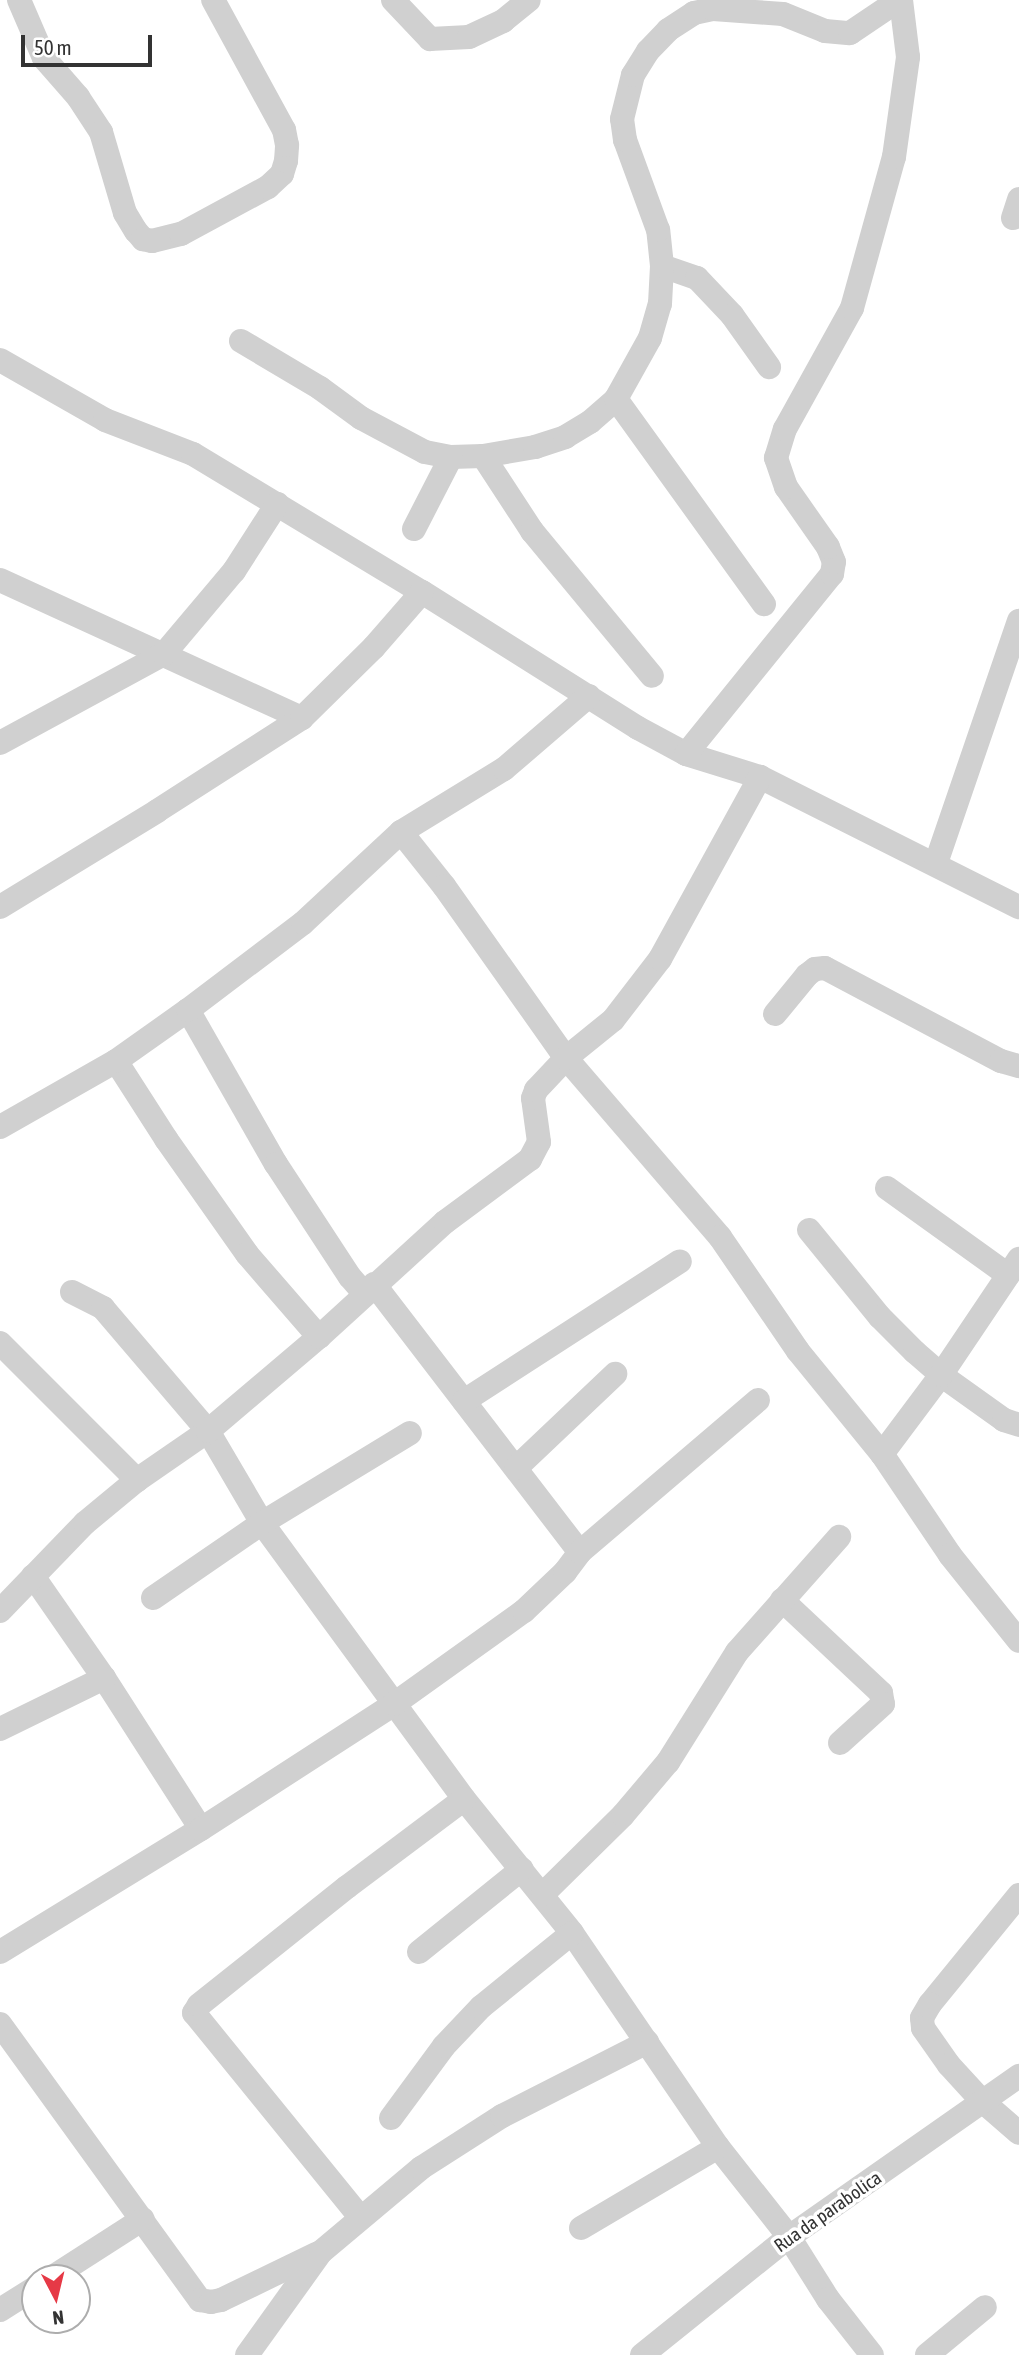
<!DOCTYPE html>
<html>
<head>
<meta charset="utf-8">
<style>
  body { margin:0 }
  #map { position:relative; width:1019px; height:2355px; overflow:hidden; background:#fff; font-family:"Asap Condensed",sans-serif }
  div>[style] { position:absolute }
  .minor>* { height:24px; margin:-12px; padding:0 12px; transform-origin:12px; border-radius:12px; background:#d0d0d0 }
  span { translate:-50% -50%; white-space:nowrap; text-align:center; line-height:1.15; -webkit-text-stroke:7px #fff; paint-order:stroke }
  .street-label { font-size:19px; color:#333 }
  .north { position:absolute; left:21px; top:2264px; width:70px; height:70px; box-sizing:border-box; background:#fff; border:2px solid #adadad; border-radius:50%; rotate:173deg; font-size:19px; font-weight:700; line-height:28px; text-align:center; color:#333 }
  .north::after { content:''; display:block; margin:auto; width:24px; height:32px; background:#e63946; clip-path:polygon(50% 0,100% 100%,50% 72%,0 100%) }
  .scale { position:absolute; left:21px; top:35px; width:131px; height:32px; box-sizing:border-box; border:4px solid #333; border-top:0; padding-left:9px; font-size:21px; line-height:24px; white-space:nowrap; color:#333; -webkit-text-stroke:5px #fff; paint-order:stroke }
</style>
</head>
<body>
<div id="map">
  <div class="minor">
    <div style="left:19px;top:0;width:63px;rotate:66.7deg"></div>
    <div style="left:44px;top:58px;width:52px;rotate:48.9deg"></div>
    <div style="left:78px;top:97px;width:42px;rotate:56.7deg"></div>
    <div style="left:101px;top:132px;width:84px;rotate:73.5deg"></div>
    <div style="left:125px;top:213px;width:21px;rotate:59deg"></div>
    <div style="left:136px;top:231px;width:11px;rotate:49deg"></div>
    <div style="left:143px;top:239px;width:9px;rotate:13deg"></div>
    <div style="left:152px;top:241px;width:30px;rotate:-14deg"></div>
    <div style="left:181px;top:234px;width:99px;rotate:-28.4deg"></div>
    <div style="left:268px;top:187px;width:19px;rotate:-43deg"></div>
    <div style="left:282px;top:174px;width:14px;rotate:-73deg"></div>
    <div style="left:286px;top:161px;width:16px;rotate:-86deg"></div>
    <div style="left:287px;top:145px;width:15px;rotate:-101deg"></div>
    <div style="left:284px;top:130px;width:148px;rotate:-118.6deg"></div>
    <div style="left:393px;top:0;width:54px;rotate:46.5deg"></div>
    <div style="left:430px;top:39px;width:39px;rotate:-3deg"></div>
    <div style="left:469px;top:37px;width:38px;rotate:-25deg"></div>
    <div style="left:503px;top:21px;width:33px;rotate:-39deg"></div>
    <div style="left:1013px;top:218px;width:20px;rotate:-72deg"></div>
    <div style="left:662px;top:266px;width:37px;rotate:19deg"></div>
    <div style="left:697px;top:278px;width:51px;rotate:46.6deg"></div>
    <div style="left:732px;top:315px;width:64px;rotate:54.6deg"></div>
    <div style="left:241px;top:341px;width:92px;rotate:30.7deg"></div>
    <div style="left:320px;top:388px;width:51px;rotate:36.2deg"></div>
    <div style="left:361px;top:418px;width:72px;rotate:28deg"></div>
    <div style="left:425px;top:452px;width:26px;rotate:11deg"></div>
    <div style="left:451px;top:457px;width:32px;rotate:-2deg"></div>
    <div style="left:483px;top:456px;width:53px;rotate:-9.8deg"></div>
    <div style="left:535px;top:447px;width:32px;rotate:-18deg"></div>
    <div style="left:565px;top:437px;width:29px;rotate:-31deg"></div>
    <div style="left:590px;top:422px;width:35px;rotate:-41deg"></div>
    <div style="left:616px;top:399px;width:70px;rotate:-60.9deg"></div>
    <div style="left:650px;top:338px;width:35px;rotate:-74deg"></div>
    <div style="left:660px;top:304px;width:38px;rotate:-87deg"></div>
    <div style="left:662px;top:266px;width:36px;rotate:-96deg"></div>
    <div style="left:658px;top:230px;width:96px;rotate:-110.1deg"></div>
    <div style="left:625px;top:140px;width:21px;rotate:-98deg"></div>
    <div style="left:622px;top:119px;width:45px;rotate:-76deg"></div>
    <div style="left:633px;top:75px;width:28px;rotate:-58deg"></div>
    <div style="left:648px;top:51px;width:29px;rotate:-46deg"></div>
    <div style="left:668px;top:30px;width:31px;rotate:-33deg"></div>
    <div style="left:694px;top:13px;width:19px;rotate:-12deg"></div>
    <div style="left:713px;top:9px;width:70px;rotate:4.1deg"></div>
    <div style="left:783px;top:14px;width:45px;rotate:22deg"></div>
    <div style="left:825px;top:31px;width:25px;rotate:5deg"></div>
    <div style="left:850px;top:33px;width:59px;rotate:-34deg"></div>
    <div style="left:0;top:360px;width:121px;rotate:29.7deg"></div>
    <div style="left:105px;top:420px;width:94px;rotate:21.1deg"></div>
    <div style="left:193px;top:454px;width:267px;rotate:31.1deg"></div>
    <div style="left:422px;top:592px;width:255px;rotate:32.2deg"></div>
    <div style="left:638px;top:728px;width:55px;rotate:28.4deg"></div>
    <div style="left:686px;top:754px;width:77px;rotate:17.3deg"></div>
    <div style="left:760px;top:777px;width:290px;rotate:26.7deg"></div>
    <div style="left:616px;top:399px;width:253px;rotate:54.2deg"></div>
    <div style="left:483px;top:456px;width:90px;rotate:56.8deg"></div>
    <div style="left:532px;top:531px;width:188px;rotate:50.4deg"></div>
    <div style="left:414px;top:529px;width:81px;rotate:-62.8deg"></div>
    <div style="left:0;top:580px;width:332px;rotate:24.6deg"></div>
    <div style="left:0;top:743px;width:187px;rotate:-28.5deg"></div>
    <div style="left:164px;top:654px;width:109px;rotate:-49.9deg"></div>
    <div style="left:234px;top:571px;width:80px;rotate:-57.3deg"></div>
    <div style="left:686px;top:754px;width:232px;rotate:-51deg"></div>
    <div style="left:832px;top:574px;width:12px;rotate:-81deg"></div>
    <div style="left:834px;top:562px;width:16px;rotate:-112deg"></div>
    <div style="left:828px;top:547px;width:73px;rotate:-125deg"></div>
    <div style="left:786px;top:487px;width:31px;rotate:-109deg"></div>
    <div style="left:776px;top:458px;width:30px;rotate:-73deg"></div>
    <div style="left:785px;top:429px;width:138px;rotate:-61deg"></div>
    <div style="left:852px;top:308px;width:157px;rotate:-74.5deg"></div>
    <div style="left:894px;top:157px;width:101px;rotate:-82deg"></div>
    <div style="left:908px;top:57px;width:57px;rotate:-97deg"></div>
    <div style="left:401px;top:832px;width:69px;rotate:51.5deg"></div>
    <div style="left:444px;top:886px;width:211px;rotate:54.7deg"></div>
    <div style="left:566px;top:1058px;width:236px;rotate:49.3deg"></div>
    <div style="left:720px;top:1237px;width:138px;rotate:55.6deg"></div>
    <div style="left:798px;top:1351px;width:133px;rotate:50.8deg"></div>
    <div style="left:882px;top:1454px;width:122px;rotate:56deg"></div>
    <div style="left:950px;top:1555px;width:110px;rotate:51.3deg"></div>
    <div style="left:936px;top:863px;width:256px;rotate:-71.1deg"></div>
    <div style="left:0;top:907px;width:184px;rotate:-31.4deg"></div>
    <div style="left:157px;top:811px;width:172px;rotate:-32.7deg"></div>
    <div style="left:302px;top:718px;width:101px;rotate:-44.6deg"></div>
    <div style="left:374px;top:647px;width:73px;rotate:-48.9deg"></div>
    <div style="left:188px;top:1010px;width:177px;rotate:60.3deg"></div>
    <div style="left:276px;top:1164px;width:135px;rotate:56.8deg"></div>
    <div style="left:350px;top:1277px;width:23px;rotate:49deg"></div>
    <div style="left:775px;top:1014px;width:50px;rotate:-50.6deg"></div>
    <div style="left:807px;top:975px;width:10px;rotate:-37deg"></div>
    <div style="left:815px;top:969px;width:10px;rotate:-6deg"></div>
    <div style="left:825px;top:968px;width:199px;rotate:27.9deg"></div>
    <div style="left:1001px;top:1061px;width:19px;rotate:16deg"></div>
    <div style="left:116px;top:1061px;width:93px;rotate:57.3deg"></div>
    <div style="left:166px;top:1139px;width:141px;rotate:54.8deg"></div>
    <div style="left:247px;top:1254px;width:110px;rotate:49.1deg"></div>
    <div style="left:0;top:1127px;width:133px;rotate:-29.6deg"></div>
    <div style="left:116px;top:1061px;width:88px;rotate:-35.3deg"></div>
    <div style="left:188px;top:1010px;width:144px;rotate:-37.1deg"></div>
    <div style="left:303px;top:923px;width:134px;rotate:-42.9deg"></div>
    <div style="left:401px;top:832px;width:121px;rotate:-31.5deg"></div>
    <div style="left:504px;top:769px;width:112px;rotate:-40.7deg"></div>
    <div style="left:887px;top:1188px;width:149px;rotate:35.7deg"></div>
    <div style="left:809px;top:1230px;width:112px;rotate:50.8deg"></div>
    <div style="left:880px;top:1317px;width:49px;rotate:45deg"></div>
    <div style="left:915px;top:1352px;width:35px;rotate:41deg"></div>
    <div style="left:941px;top:1375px;width:77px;rotate:35.5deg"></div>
    <div style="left:1004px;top:1420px;width:16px;rotate:18deg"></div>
    <div style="left:374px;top:1284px;width:338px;rotate:52.5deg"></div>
    <div style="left:72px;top:1292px;width:35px;rotate:27deg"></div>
    <div style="left:103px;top:1308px;width:162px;rotate:49.5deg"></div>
    <div style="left:208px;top:1431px;width:107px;rotate:59.6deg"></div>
    <div style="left:262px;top:1523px;width:342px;rotate:53.8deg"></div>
    <div style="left:464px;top:1799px;width:172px;rotate:51.1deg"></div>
    <div style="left:572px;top:1933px;width:259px;rotate:55.7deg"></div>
    <div style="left:718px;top:2147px;width:115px;rotate:51.7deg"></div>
    <div style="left:789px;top:2237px;width:73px;rotate:57.8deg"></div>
    <div style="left:828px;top:2299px;width:71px;rotate:51.8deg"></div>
    <div style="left:0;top:1343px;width:194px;rotate:45deg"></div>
    <div style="left:464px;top:1401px;width:257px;rotate:-32.9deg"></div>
    <div style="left:882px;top:1454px;width:99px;rotate:-53.2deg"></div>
    <div style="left:941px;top:1375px;width:140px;rotate:-56.1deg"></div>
    <div style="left:516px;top:1468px;width:137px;rotate:-43.5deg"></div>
    <div style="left:33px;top:1576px;width:124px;rotate:55.2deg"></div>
    <div style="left:104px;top:1678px;width:179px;rotate:57.3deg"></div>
    <div style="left:153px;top:1598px;width:132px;rotate:-34.5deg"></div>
    <div style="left:262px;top:1523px;width:173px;rotate:-31.3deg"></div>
    <div style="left:782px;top:1600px;width:136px;rotate:43.2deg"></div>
    <div style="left:881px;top:1693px;width:11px;rotate:80deg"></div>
    <div style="left:883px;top:1704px;width:58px;rotate:137.8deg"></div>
    <div style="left:0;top:1611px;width:122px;rotate:-46deg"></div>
    <div style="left:85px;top:1523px;width:67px;rotate:-39.6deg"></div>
    <div style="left:137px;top:1480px;width:86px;rotate:-34.6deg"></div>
    <div style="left:208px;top:1431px;width:145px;rotate:-40.3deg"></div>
    <div style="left:319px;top:1337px;width:171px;rotate:-42.4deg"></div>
    <div style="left:445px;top:1222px;width:106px;rotate:-36.5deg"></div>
    <div style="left:530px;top:1159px;width:19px;rotate:-62deg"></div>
    <div style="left:539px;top:1142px;width:44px;rotate:-97.8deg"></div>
    <div style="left:533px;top:1098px;width:9px;rotate:-69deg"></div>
    <div style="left:536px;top:1090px;width:44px;rotate:-46.8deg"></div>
    <div style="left:566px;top:1058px;width:60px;rotate:-39deg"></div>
    <div style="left:613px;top:1020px;width:77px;rotate:-52.4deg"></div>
    <div style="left:660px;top:959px;width:208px;rotate:-61.2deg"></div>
    <div style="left:0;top:1729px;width:116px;rotate:-26.1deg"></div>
    <div style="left:543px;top:1894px;width:112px;rotate:-44.6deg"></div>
    <div style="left:623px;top:1815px;width:70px;rotate:-49.7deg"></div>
    <div style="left:668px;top:1762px;width:130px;rotate:-57.9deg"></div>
    <div style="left:737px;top:1652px;width:154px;rotate:-48.4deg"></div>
    <div style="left:1019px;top:1895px;width:141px;rotate:129.2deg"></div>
    <div style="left:930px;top:2004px;width:16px;rotate:120deg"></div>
    <div style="left:922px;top:2018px;width:10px;rotate:84deg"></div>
    <div style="left:923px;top:2028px;width:45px;rotate:54.9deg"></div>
    <div style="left:949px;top:2065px;width:47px;rotate:47.6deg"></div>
    <div style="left:981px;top:2100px;width:50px;rotate:41deg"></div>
    <div style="left:0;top:1952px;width:236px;rotate:-31.5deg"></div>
    <div style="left:201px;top:1829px;width:230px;rotate:-32.9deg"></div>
    <div style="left:394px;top:1704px;width:160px;rotate:-35.6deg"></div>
    <div style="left:524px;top:1611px;width:57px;rotate:-43.6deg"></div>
    <div style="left:565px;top:1572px;width:25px;rotate:-53deg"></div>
    <div style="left:580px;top:1552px;width:234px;rotate:-40.5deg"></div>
    <div style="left:419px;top:1952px;width:132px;rotate:-38.9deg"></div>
    <div style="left:0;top:2024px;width:341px;rotate:54.1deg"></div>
    <div style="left:200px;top:2300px;width:11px;rotate:10deg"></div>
    <div style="left:211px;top:2302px;width:10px;rotate:-11deg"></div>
    <div style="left:221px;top:2300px;width:106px;rotate:-25.8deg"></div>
    <div style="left:391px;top:2118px;width:89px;rotate:-53.6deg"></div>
    <div style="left:444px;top:2046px;width:54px;rotate:-46.5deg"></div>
    <div style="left:481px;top:2007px;width:117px;rotate:-39.1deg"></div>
    <div style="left:360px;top:2217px;width:263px;rotate:-129.1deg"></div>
    <div style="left:194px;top:2013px;width:9px;rotate:-58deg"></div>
    <div style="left:199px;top:2005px;width:189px;rotate:-38.6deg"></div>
    <div style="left:347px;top:1887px;width:146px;rotate:-36.9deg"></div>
    <div style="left:581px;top:2228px;width:159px;rotate:-30.6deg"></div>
    <div style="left:51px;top:2278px;width:109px;rotate:-32.7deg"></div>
    <div style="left:0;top:2310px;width:41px;rotate:-32.2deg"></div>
    <div style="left:247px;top:2355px;width:127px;rotate:-54.3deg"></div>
    <div style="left:321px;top:2252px;width:131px;rotate:-40deg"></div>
    <div style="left:421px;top:2168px;width:96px;rotate:-32.7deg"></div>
    <div style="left:502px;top:2116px;width:163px;rotate:-27deg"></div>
    <div style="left:642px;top:2355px;width:189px;rotate:-38.8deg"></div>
    <div style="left:789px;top:2237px;width:281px;rotate:-35deg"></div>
    <div style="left:927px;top:2355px;width:75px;rotate:-39.6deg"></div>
  </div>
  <div class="street-label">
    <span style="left:828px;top:2212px;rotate:-35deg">Rua da parabolica</span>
  </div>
  <div class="north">N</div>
  <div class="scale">50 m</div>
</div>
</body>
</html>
